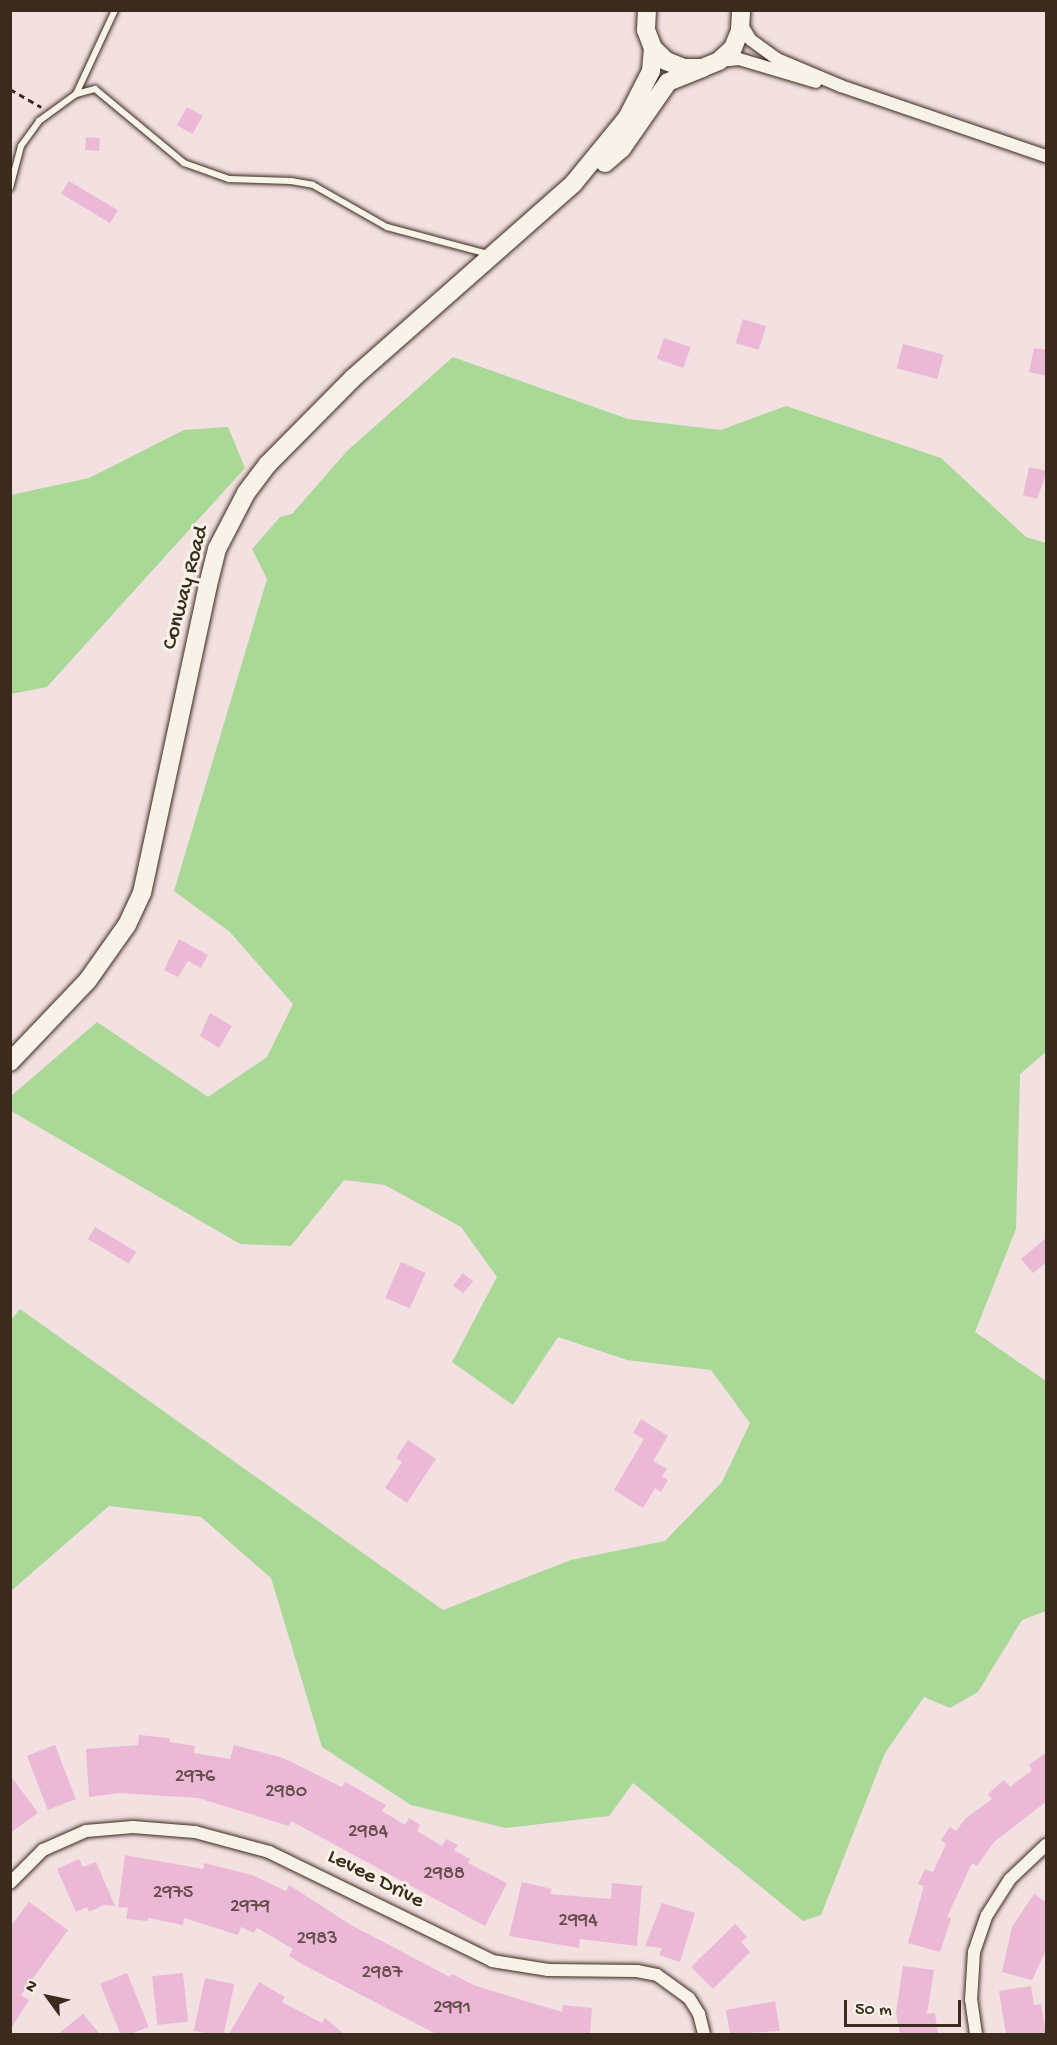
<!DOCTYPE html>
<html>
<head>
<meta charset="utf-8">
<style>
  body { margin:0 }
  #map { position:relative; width:1057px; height:2045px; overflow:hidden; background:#f3e1e2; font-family:"Gochi Hand",sans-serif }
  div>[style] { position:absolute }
  .green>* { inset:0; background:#a9d897 }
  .building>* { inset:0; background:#ebb8d5; transform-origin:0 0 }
  .path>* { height:3px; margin-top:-1.5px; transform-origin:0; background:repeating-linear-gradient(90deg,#3b2a1e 0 6px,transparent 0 10.5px) }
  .roads { filter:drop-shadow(0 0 2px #3b2a1e) drop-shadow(0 0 2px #3b2a1e) }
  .lane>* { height:6px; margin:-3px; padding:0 3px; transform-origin:3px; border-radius:3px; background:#f7f3e8 }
  .street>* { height:12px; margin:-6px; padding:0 6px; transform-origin:6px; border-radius:6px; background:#f7f3e8 }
  .secondary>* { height:18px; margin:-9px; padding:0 9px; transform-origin:9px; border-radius:9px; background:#f7f3e8 }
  span { translate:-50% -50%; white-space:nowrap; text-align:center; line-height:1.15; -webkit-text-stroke:6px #f7f3e8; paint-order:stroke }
  .number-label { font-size:20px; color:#674e4c }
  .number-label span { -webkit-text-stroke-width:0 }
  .street-label { font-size:22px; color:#3b2a1e }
  .frame { position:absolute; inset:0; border:12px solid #3b2a1e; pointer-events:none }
  .north { position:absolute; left:18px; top:1967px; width:60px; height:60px; -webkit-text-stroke:4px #f7f3e8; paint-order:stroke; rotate:303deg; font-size:16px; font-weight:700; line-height:24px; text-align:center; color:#3b2a1e }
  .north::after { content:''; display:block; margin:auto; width:21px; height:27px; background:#3b2a1e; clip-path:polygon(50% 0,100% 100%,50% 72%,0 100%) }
  .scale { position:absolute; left:844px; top:2000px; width:117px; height:27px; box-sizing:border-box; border:3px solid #3b2a1e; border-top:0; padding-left:8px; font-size:18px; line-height:21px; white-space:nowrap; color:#3b2a1e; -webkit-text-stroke:4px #f7f3e8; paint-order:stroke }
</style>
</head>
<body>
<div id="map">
  <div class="green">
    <div style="clip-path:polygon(453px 357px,628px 419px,721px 430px,786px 406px,941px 458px,1026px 537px,1046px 543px,1046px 1052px,1020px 1074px,1016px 1229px,975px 1332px,1046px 1381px,1046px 1611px,1022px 1620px,978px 1692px,950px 1708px,924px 1697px,885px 1753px,821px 1915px,803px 1921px,633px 1783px,609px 1816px,506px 1828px,411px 1805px,322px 1747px,271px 1578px,201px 1517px,109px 1506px,11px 1591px,10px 1321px,20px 1309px,443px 1610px,571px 1560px,665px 1541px,722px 1482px,750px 1423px,711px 1370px,627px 1360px,558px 1337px,513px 1405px,452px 1362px,497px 1277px,461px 1227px,385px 1185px,344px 1180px,291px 1246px,240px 1244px,11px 1111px,11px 1096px,97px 1022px,208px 1097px,267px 1057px,293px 1004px,230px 932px,174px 891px,267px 579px,252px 549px,280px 517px,292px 514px,347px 451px)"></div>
    <div style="clip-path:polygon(228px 427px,245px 468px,47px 687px,11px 694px,11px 495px,89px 478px,184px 430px)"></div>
  </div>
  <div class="building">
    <div style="left:187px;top:107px;width:18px;height:21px;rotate:29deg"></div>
    <div style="left:86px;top:137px;width:14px;height:13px;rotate:4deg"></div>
    <div style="left:69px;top:181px;width:57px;height:15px;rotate:31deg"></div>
    <div style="left:743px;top:319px;width:24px;height:25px;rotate:17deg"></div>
    <div style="left:664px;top:338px;width:28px;height:22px;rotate:19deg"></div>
    <div style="left:903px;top:344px;width:42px;height:25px;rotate:15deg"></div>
    <div style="clip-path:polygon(1034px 348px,1047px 350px,1047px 376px,1029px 372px)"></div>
    <div style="clip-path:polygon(1029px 467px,1047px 471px,1037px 499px,1023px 495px)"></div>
    <div style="clip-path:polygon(179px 939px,208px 955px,201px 968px,188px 961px,178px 977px,164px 970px)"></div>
    <div style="clip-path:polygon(210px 1013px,232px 1026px,219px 1048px,200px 1036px)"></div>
    <div style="left:95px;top:1227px;width:48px;height:14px;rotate:31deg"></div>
    <div style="clip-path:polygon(1047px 1237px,1047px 1262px,1033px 1273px,1021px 1259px)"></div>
    <div style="left:401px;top:1262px;width:27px;height:39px;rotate:24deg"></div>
    <div style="left:463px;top:1273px;width:13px;height:16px;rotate:39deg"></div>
    <div style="clip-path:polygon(641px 1419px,668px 1436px,653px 1461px,667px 1469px,662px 1476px,668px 1480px,661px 1492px,655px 1488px,643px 1508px,614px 1490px,644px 1439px,633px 1433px)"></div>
    <div style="clip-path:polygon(408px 1440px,436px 1459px,407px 1503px,385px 1488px,402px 1462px,396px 1458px)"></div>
    <div style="clip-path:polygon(139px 1735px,170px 1738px,169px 1742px,195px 1746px,194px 1753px,230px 1759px,234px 1745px,283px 1758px,342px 1787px,345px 1782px,386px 1805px,382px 1811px,405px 1825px,409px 1818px,420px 1825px,417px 1831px,442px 1846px,446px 1839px,458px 1845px,454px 1850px,470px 1859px,468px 1863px,507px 1883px,485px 1926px,291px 1821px,289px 1826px,198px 1798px,120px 1793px,89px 1797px,86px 1749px,138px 1745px)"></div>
    <div style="left:55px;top:1745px;width:58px;height:30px;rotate:69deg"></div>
    <div style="clip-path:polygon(1047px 1752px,1047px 1801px,994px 1842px,977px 1866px,972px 1863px,947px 1917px,951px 1918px,940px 1952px,908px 1943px,924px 1886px,918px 1884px,925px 1869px,933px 1872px,946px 1844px,941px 1840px,950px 1827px,956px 1831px,965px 1819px,992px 1799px,988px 1794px,1004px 1780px,1010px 1787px,1032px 1770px,1029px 1765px)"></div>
    <div style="clip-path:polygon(10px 1775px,38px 1813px,10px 1833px)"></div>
    <div style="clip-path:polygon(125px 1855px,203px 1869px,204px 1863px,252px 1875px,286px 1891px,289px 1885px,351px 1925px,450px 1977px,452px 1974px,476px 1986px,562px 2012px,563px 2005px,592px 2008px,590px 2034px,436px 2034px,302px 1964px,289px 1956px,293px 1949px,257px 1928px,254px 1933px,241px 1927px,238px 1935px,184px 1918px,183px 1925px,148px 1918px,148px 1921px,126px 1919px,128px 1908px,118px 1907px)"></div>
    <div style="clip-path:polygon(79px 1859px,83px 1867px,96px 1862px,115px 1906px,104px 1905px,89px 1912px,87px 1907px,76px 1912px,57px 1869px)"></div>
    <div style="clip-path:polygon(522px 1882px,552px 1889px,550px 1894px,611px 1899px,612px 1883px,642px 1886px,637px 1946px,580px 1939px,579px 1948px,509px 1936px)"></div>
    <div style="clip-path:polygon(1034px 1894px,1047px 1903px,1047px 1948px,1032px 1980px,1002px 1972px,1012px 1927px)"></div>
    <div style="clip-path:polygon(29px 1902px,68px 1930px,21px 1995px,29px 2000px,10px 2030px,10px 1927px)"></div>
    <div style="clip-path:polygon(662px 1903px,695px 1913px,680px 1962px,659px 1955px,662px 1948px,645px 1946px)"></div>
    <div style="clip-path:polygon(735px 1924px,747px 1937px,741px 1942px,750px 1952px,713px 1989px,691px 1967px)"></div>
    <div style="clip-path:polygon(903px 1966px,934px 1970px,927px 2014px,935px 2013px,938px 2034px,900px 2034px,896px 2013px)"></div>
    <div style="left:127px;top:1973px;width:58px;height:29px;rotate:68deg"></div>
    <div style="left:183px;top:1973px;width:49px;height:31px;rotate:84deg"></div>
    <div style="left:205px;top:1978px;width:30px;height:54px;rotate:12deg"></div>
    <div style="clip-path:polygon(259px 1982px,285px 1997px,282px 2002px,322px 2023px,325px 2018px,344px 2034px,229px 2034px)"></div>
    <div style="clip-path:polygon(1031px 1986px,1034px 2005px,1041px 2004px,1046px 2034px,1006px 2034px,999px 1991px)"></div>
    <div style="clip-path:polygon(775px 2001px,780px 2031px,730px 2034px,726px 2010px)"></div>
    <div style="clip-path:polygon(83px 2014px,100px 2034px,58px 2034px)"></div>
  </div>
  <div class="path">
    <div style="left:10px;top:89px;width:36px;rotate:30deg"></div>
  </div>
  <div class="roads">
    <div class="lane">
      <div style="left:76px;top:94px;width:93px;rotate:-65.1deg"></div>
      <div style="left:10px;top:188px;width:43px;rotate:-75.3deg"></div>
      <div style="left:21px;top:146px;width:31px;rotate:-54deg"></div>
      <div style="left:39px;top:121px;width:46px;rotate:-36.1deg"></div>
      <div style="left:76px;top:94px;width:20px;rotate:-15deg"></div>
      <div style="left:95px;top:89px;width:116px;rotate:39.7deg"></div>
      <div style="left:184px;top:163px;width:48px;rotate:19.6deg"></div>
      <div style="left:229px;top:179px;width:62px;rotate:1.8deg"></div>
      <div style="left:291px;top:181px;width:22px;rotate:10deg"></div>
      <div style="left:313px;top:185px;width:85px;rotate:29.6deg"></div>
      <div style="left:387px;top:227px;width:105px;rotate:15deg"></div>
    </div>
    <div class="street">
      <div style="left:740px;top:22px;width:21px;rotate:59deg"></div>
      <div style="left:751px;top:40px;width:32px;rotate:36deg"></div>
      <div style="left:777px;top:59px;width:69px;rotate:22.9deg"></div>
      <div style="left:841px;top:86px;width:217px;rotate:18.9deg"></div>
      <div style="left:720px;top:61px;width:19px;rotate:-6deg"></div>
      <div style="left:739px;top:59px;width:80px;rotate:16.6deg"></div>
      <div style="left:10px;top:1883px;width:47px;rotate:-45deg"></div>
      <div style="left:43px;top:1850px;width:47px;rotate:-23.8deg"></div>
      <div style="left:86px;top:1831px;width:47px;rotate:-4.9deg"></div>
      <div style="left:133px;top:1827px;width:62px;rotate:4.6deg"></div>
      <div style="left:195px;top:1832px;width:77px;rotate:15.1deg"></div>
      <div style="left:269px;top:1852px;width:248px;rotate:26deg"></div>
      <div style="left:492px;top:1961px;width:57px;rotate:9.1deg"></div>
      <div style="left:548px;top:1970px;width:89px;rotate:0.6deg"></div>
      <div style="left:637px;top:1971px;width:20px;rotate:11deg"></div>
      <div style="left:657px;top:1975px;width:39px;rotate:36deg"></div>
      <div style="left:689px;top:1998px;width:19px;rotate:58deg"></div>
      <div style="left:699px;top:2014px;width:21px;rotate:76deg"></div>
      <div style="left:976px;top:2034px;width:34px;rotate:-98deg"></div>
      <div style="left:971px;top:2000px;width:48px;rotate:-86.4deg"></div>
      <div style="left:974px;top:1952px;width:39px;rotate:-71deg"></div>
      <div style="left:987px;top:1915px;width:43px;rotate:-57.4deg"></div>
      <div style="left:1010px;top:1879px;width:50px;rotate:-43.4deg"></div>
    </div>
    <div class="secondary">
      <div style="left:647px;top:10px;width:20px;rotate:93deg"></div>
      <div style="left:646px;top:30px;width:19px;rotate:69deg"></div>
      <div style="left:653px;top:48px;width:18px;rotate:45deg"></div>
      <div style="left:666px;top:61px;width:19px;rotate:21deg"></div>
      <div style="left:684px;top:68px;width:18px"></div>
      <div style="left:702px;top:68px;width:18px;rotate:-22deg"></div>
      <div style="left:719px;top:61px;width:19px;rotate:-43deg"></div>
      <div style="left:733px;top:48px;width:18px;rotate:-68deg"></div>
      <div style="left:740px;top:31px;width:21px;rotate:-87deg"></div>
      <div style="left:605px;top:163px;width:23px;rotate:-41deg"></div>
      <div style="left:622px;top:148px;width:80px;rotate:-55.1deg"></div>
      <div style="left:668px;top:82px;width:37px;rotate:-22deg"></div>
      <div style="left:10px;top:1062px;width:113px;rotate:-46.4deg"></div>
      <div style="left:88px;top:980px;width:67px;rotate:-54.7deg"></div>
      <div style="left:127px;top:925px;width:35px;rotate:-65deg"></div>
      <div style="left:142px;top:893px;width:315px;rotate:-77.9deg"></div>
      <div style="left:208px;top:585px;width:37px;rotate:-76deg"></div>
      <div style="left:217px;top:549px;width:63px;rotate:-62.6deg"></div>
      <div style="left:246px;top:493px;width:36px;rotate:-53deg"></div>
      <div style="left:268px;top:464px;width:121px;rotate:-45.3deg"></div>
      <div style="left:353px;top:378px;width:293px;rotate:-41.4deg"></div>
      <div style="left:573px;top:184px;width:85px;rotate:-50.7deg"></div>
      <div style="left:627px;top:118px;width:53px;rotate:-62.9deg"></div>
      <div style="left:651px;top:71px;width:23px;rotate:-85deg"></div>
    </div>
  </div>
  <div class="number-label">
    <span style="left:195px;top:1777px">2976</span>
    <span style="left:286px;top:1792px">2980</span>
    <span style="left:368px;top:1832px">2984</span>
    <span style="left:444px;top:1874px">2988</span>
    <span style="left:173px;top:1893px">2975</span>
    <span style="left:250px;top:1907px">2979</span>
    <span style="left:578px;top:1921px">2994</span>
    <span style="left:317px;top:1939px">2983</span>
    <span style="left:382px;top:1973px">2987</span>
    <span style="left:452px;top:2008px">2991</span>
  </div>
  <div class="street-label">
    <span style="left:187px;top:588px;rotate:-75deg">Conway Road</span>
    <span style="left:375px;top:1880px;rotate:27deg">Levee Drive</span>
  </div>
  <div class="frame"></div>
  <div class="north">N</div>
  <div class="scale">50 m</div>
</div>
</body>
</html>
